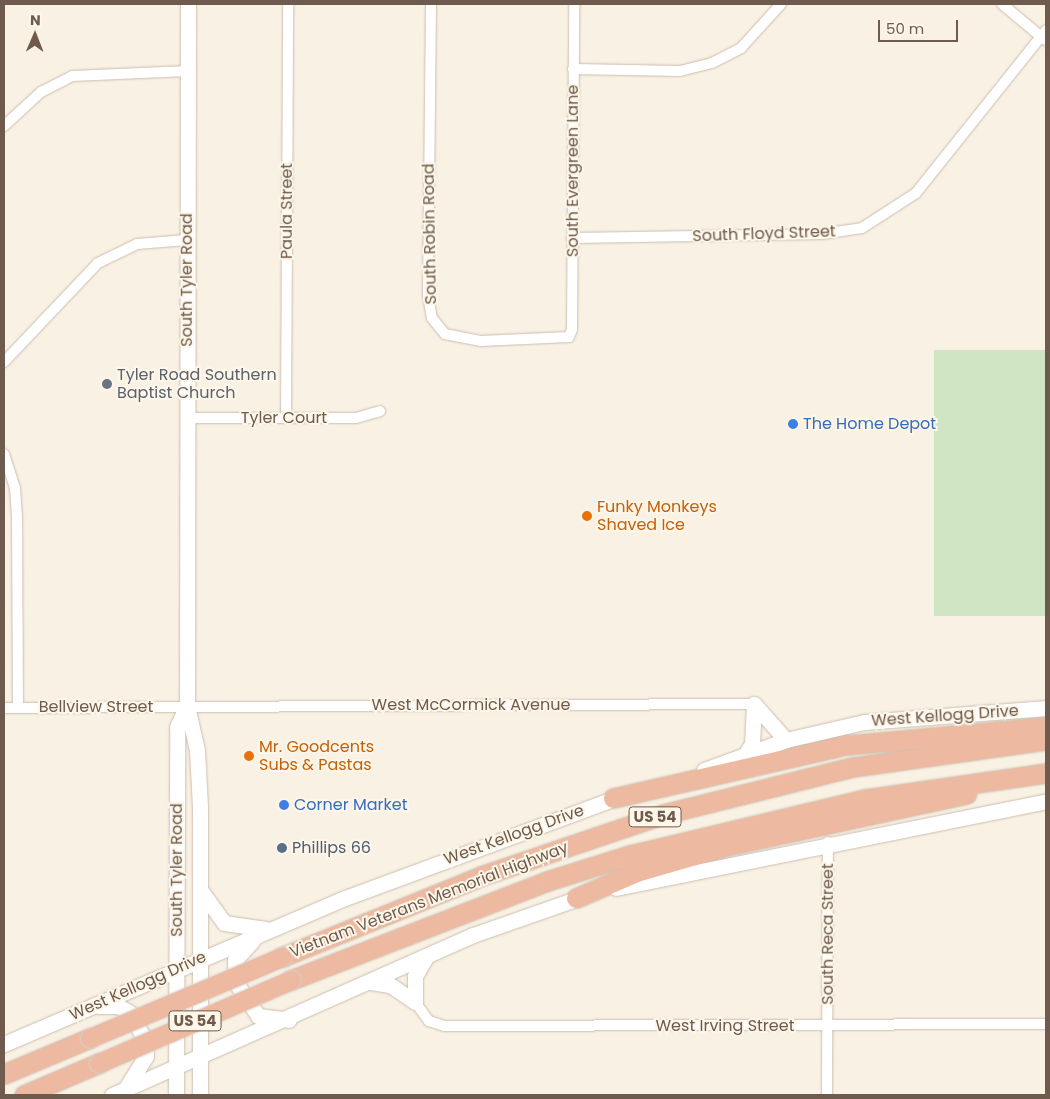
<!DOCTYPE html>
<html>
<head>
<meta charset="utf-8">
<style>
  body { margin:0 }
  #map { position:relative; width:1050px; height:1099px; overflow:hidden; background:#f9f2e4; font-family:Poppins,sans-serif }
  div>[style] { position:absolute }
  .green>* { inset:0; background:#cfe5c4; transform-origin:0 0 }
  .roads { filter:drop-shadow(0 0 1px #cbbdaf) drop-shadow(0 0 1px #cbbdaf) }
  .street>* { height:10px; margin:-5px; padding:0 5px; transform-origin:5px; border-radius:5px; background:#fff }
  .secondary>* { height:15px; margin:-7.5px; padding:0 7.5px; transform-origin:7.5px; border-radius:7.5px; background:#fff }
  .highway>* { height:19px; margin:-9.5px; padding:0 9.5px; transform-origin:9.5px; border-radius:9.5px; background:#edbaa1 }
  .bridges { filter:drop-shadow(0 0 1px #d6d1cd) drop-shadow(0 0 1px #d6d1cd) }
  .highway-bridge>* { height:19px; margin:-9.5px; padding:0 9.5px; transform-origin:9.5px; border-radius:9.5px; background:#edbaa1 }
  .dots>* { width:14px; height:14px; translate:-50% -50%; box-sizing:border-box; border:2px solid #fdf6e9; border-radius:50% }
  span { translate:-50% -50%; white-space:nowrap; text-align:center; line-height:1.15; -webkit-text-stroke:4px #fdf6e9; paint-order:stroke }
  .shield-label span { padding:1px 4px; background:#fdf6e9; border:1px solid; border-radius:4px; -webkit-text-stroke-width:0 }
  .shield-label { font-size:15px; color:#6e5b4d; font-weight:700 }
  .street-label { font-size:16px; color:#6e5b4d }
  .worship-label { font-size:16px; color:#5b616d }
  .left { translate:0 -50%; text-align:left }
  .shop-label { font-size:16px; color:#366cbe }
  .food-label { font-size:16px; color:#c56008 }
  .service-label { font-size:16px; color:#4e5e75 }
  .frame { position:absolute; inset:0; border:5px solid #6e5b4d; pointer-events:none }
  .north { position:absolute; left:10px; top:10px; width:50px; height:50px; -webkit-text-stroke:4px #fdf6e9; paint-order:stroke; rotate:1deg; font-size:14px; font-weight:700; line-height:20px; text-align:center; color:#6e5b4d }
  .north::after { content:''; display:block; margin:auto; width:18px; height:22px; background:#6e5b4d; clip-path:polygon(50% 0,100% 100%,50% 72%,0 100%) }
  .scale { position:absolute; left:878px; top:20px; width:80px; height:22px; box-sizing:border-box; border:2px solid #6e5b4d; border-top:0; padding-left:6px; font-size:15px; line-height:18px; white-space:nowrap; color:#6e5b4d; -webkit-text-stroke:4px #fdf6e9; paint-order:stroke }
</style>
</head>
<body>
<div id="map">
  <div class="green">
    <div style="left:1046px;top:350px;width:266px;height:112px;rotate:90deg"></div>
  </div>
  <div class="roads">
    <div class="street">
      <div style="left:431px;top:4px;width:292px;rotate:90.6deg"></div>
      <div style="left:428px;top:296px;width:22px;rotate:80deg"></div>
      <div style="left:432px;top:318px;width:21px;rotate:51deg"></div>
      <div style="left:445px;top:334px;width:37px;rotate:11deg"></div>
      <div style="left:481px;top:341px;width:88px;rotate:-2.6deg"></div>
      <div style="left:569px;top:337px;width:9px;rotate:-69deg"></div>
      <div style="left:572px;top:329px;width:325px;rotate:-89.6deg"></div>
      <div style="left:1002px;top:4px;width:56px;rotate:39.9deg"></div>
      <div style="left:573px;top:69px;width:107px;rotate:1.1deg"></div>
      <div style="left:680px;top:71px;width:33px;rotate:-14deg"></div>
      <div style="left:712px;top:63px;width:33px;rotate:-27deg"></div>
      <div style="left:741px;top:48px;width:59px;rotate:-47.7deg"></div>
      <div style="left:4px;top:126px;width:50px;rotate:-42.6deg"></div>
      <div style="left:41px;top:92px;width:35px;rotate:-27deg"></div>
      <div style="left:72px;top:76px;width:116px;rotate:-2.5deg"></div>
      <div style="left:572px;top:238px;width:250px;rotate:-0.9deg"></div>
      <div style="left:822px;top:234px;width:40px;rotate:-8.5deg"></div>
      <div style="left:862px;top:228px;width:64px;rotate:-32.9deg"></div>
      <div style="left:916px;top:193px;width:208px;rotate:-51.4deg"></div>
      <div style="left:4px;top:362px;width:137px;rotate:-46.5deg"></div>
      <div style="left:98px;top:263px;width:43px;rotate:-26deg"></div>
      <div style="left:137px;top:244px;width:50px;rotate:-4.6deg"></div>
      <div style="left:187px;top:418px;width:169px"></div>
      <div style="left:356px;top:418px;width:25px;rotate:-16deg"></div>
      <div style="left:286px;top:418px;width:414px;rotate:-89.7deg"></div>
      <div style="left:4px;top:454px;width:36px;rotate:72deg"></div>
      <div style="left:15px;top:488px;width:29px;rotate:86deg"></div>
      <div style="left:17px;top:517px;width:190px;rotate:89.7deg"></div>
      <div style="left:4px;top:708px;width:750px;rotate:-0.31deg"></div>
      <div style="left:415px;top:1002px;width:24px;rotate:54deg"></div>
      <div style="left:429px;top:1021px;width:16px;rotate:18deg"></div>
      <div style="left:444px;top:1026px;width:602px;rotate:-0.19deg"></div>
      <div style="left:827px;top:1095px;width:253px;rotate:-89.8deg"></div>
    </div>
    <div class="secondary">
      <div style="left:188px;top:4px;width:702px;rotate:90.08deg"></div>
      <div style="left:187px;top:706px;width:45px;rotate:77.2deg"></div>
      <div style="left:197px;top:750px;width:57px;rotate:87deg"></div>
      <div style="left:200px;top:807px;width:288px;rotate:90deg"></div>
      <div style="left:754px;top:704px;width:48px;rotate:48.4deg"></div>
      <div style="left:745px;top:755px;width:13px;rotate:-58deg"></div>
      <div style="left:752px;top:744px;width:40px;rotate:-87.1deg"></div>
      <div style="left:704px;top:770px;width:87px;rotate:-20.1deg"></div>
      <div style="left:786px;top:740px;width:80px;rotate:-13deg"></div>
      <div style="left:864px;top:722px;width:183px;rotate:-4.4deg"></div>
      <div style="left:616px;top:888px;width:439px;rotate:-11.4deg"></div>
      <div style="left:201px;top:891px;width:39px;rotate:54deg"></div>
      <div style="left:224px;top:923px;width:42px;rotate:8.1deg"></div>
      <div style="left:253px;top:940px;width:27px;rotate:132deg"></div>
      <div style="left:235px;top:960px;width:23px;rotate:88deg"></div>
      <div style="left:236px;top:983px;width:40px;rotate:56deg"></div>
      <div style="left:258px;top:1016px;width:31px;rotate:7deg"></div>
      <div style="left:371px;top:982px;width:19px;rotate:9deg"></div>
      <div style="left:390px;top:985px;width:30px;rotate:34deg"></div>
      <div style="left:415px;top:1002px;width:26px;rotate:-90deg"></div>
      <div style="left:415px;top:976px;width:24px;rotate:-60deg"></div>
      <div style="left:99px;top:1006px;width:19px"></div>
      <div style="left:118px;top:1006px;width:14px;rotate:30deg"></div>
      <div style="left:130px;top:1013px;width:26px;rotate:61deg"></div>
      <div style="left:143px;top:1036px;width:20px;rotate:81deg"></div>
      <div style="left:146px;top:1056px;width:38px;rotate:122deg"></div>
      <div style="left:4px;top:1044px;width:371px;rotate:-23.2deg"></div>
      <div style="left:345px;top:898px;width:297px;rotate:-20.3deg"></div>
      <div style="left:112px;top:1095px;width:395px;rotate:-23.9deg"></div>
      <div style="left:473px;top:935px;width:121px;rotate:-19.3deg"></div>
      <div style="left:176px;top:1095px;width:368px;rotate:-89.8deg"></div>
      <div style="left:177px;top:727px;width:23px;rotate:-65deg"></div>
    </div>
    <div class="highway">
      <div style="left:613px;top:798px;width:240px;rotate:-12.8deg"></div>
      <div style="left:847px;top:745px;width:200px;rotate:-5.2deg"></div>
      <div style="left:576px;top:898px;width:69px;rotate:-23.2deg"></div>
      <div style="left:639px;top:871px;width:91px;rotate:-16deg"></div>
      <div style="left:726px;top:846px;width:246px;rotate:-12.2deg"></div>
      <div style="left:282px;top:957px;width:215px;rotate:-22.1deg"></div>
      <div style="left:481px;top:876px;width:193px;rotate:-18.7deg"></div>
      <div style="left:664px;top:814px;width:195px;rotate:-14deg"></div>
      <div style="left:853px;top:767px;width:195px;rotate:-8deg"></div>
      <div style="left:291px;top:980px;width:274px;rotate:-21.1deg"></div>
      <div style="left:547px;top:881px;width:87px;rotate:-17.4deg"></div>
      <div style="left:630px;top:855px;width:242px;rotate:-13.4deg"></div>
      <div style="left:865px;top:799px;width:183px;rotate:-8.2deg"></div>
      <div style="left:4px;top:1074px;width:93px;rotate:-22.7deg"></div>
      <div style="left:24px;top:1095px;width:82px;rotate:-23.1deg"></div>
    </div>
  </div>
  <div class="bridges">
    <div class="highway-bridge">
      <div style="left:90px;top:1038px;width:208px;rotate:-22.9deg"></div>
      <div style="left:99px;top:1063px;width:209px;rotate:-23.4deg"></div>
    </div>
  </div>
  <div class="dots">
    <div style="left:107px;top:384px;background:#6b7280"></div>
    <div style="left:793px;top:424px;background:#3f7fe0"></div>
    <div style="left:587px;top:516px;background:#e8710a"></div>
    <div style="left:249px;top:756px;background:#e8710a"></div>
    <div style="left:284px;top:805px;background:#3f7fe0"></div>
    <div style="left:282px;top:848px;background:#5c6f8a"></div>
  </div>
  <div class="shield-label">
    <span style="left:655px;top:817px">US 54</span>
    <span style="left:195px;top:1021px">US 54</span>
  </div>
  <div class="street-label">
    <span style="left:573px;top:171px;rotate:-90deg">South Evergreen Lane</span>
    <span style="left:287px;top:211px;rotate:-90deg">Paula Street</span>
    <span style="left:430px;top:234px;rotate:-91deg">South Robin Road</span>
    <span style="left:764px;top:234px;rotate:-2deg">South Floyd Street</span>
    <span style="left:187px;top:280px;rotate:-90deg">South Tyler Road</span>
    <span style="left:284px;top:418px">Tyler Court</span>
    <span style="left:471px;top:705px">West McCormick Avenue</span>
    <span style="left:96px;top:707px">Bellview Street</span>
    <span style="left:945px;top:716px;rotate:-4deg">West Kellogg Drive</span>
    <span style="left:514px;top:835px;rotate:-20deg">West Kellogg Drive</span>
    <span style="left:177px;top:870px;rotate:-90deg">South Tyler Road</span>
    <span style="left:429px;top:900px;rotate:-21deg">Vietnam Veterans Memorial Highway</span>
    <span style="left:828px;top:934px;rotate:-90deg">South Reca Street</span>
    <span style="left:138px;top:986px;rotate:-24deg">West Kellogg Drive</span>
    <span style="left:725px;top:1026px">West Irving Street</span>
  </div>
  <div class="worship-label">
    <span class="left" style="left:117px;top:384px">Tyler Road Southern<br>Baptist Church</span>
  </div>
  <div class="shop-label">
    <span class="left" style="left:803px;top:424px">The Home Depot</span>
    <span class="left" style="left:294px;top:805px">Corner Market</span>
  </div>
  <div class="food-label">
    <span class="left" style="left:597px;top:516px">Funky Monkeys<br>Shaved Ice</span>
    <span class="left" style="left:259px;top:756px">Mr. Goodcents<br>Subs &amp; Pastas</span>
  </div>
  <div class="service-label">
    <span class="left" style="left:292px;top:848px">Phillips 66</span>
  </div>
  <div class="frame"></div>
  <div class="north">N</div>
  <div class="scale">50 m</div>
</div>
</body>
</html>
